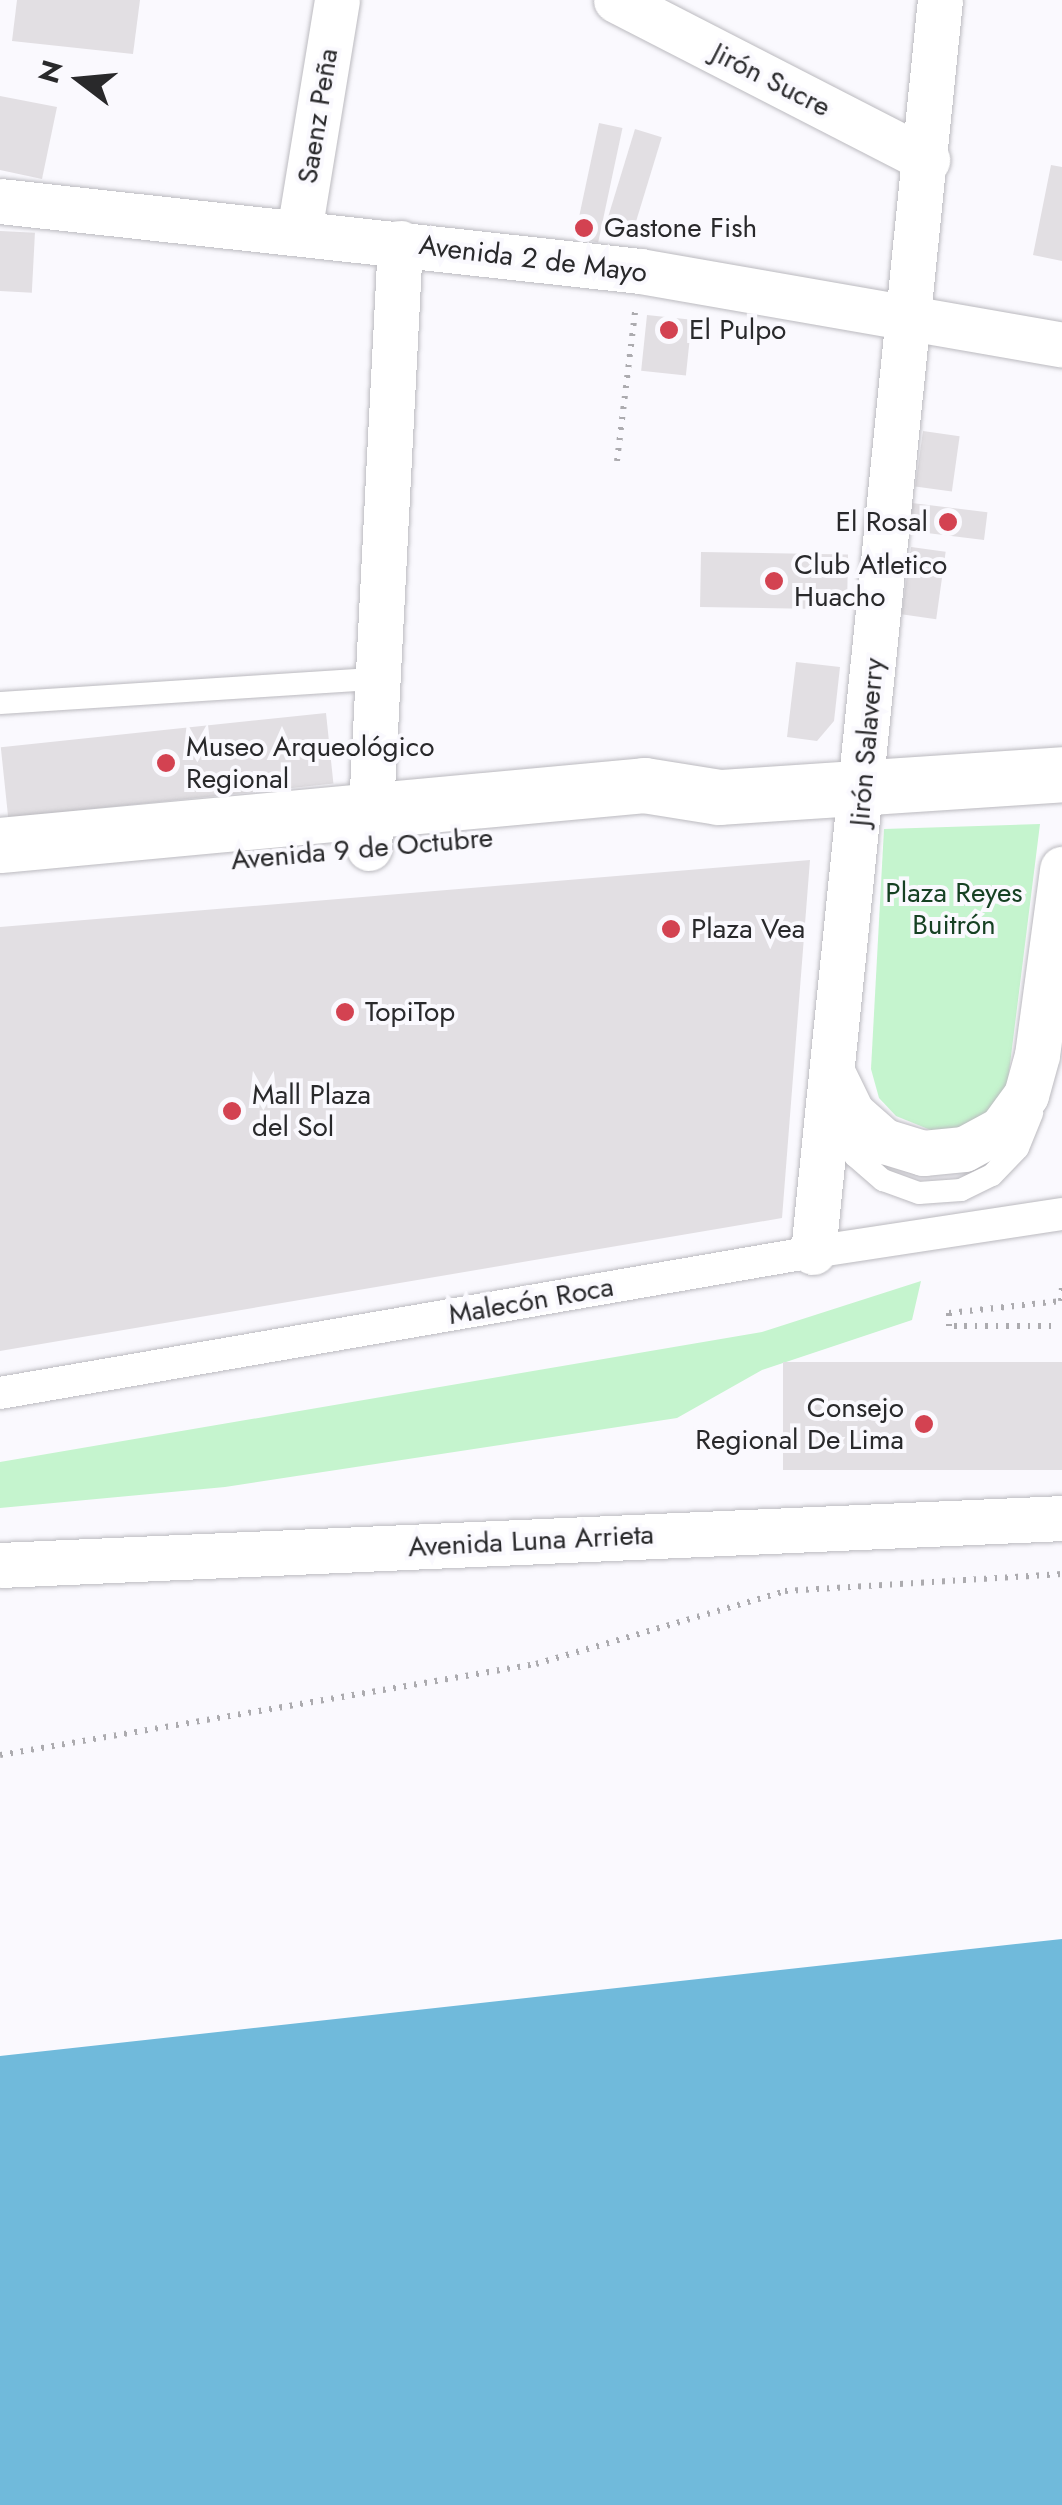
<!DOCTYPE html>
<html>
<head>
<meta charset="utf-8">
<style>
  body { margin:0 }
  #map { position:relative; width:1062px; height:2505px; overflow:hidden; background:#faf9fe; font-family:Jost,sans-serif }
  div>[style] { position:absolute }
  .green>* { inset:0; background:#c5f4ce }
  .water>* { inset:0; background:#70badb }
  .building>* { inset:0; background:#e2dfe3; transform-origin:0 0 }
  .path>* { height:6px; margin-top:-3px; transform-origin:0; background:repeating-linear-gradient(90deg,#acabaf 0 2.5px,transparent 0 10.5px) }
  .roads { filter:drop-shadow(0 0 2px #bbbabf) drop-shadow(0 0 2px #bbbabf) }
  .service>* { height:22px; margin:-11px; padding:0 11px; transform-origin:11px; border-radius:11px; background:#fff }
  .pedestrian>* { height:32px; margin:-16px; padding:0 16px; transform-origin:16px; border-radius:16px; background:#fff }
  .minor>* { height:45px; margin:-22.5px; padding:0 22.5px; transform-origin:22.5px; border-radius:22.5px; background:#fff }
  .tertiary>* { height:55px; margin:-27.5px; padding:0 27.5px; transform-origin:27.5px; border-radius:27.5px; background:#fff }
  .dots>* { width:28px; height:28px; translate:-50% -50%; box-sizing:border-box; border:5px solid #faf9fe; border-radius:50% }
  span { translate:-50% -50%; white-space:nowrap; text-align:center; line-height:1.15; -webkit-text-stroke:8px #faf9fe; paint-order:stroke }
  .street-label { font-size:28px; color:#29292b }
  .poi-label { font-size:28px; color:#29292b }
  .left { translate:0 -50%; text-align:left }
  .right { translate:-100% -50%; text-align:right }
  .park-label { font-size:28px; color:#164123 }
  .north { position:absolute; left:30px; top:30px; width:100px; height:100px; -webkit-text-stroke:8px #faf9fe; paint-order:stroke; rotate:286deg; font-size:28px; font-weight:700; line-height:40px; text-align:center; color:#29292b }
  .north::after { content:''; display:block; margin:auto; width:35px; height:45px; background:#29292b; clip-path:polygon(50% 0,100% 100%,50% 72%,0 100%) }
</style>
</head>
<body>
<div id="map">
  <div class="green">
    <div style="clip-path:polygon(1040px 824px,1008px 1080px,998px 1105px,976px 1128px,933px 1131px,896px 1116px,879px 1098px,871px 1069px,884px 829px)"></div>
    <div style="clip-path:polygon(921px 1281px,912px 1320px,762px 1370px,677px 1418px,225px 1487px,0 1508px,0 1462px,762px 1332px)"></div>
  </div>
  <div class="water">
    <div style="clip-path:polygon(1062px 1939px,1062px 2505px,0 2505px,0 2056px)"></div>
  </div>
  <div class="building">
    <div style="clip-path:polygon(17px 0,140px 0,133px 54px,12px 41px)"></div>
    <div style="clip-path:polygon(0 96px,57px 107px,42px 179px,0 170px)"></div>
    <div style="left:599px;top:123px;width:24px;height:117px;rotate:12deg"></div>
    <div style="left:635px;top:129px;width:28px;height:104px;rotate:17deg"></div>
    <div style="clip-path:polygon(1051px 165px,1062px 167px,1062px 261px,1033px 255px)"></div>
    <div style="left:0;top:231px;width:35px;height:60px;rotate:3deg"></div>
    <div style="left:647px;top:315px;width:45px;height:56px;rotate:6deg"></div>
    <div style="left:923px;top:431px;width:37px;height:56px;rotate:8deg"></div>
    <div style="left:912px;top:503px;width:76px;height:28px;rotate:7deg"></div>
    <div style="left:911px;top:547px;width:35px;height:68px;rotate:8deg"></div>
    <div style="left:701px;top:552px;width:147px;height:55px;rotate:1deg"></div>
    <div style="clip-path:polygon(796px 662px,840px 667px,834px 721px,817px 741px,787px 737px)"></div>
    <div style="left:326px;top:713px;width:71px;height:327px;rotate:84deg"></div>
    <div style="clip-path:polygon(810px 860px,782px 1218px,0 1351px,0 927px)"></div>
    <div style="left:1062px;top:1362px;width:108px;height:279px;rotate:90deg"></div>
  </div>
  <div class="path">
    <div style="left:617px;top:461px;width:150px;rotate:-83.1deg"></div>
    <div style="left:1051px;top:1326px;width:102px;rotate:180deg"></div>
    <div style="left:949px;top:1326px;width:13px;rotate:-90deg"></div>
    <div style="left:949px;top:1313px;width:113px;rotate:-6.1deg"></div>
    <div style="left:1061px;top:1301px;width:15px;rotate:-86deg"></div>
    <div style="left:0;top:1755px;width:544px;rotate:-9.64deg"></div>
    <div style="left:536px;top:1664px;width:259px;rotate:-16.3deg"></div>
    <div style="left:785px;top:1591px;width:278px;rotate:-3.5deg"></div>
  </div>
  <div class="roads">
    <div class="service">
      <div style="left:0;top:703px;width:377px;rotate:-3.7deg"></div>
      <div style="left:837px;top:1114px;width:46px;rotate:66.8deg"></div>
      <div style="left:855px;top:1156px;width:37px;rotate:41deg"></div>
      <div style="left:883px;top:1180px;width:38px;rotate:20deg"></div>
      <div style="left:919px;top:1193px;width:42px;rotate:-4.1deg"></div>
      <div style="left:961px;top:1190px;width:34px;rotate:-26deg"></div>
      <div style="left:992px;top:1175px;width:37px;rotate:-46deg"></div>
      <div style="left:1018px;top:1148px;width:38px;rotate:-68deg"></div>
    </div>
    <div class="pedestrian">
      <div style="left:0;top:1393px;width:825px;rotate:-9.84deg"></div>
      <div style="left:813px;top:1252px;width:252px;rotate:-8.7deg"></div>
    </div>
    <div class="minor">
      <div style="left:616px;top:0;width:350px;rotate:27.2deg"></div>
      <div style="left:0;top:201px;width:644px;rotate:6.24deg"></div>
      <div style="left:640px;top:271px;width:428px;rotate:9.9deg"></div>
      <div style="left:299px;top:232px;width:235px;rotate:-80.7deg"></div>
      <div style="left:369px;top:848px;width:606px;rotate:-87.07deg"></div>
      <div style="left:834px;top:1076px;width:41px;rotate:64.1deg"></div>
      <div style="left:852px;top:1113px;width:43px;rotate:41.2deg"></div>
      <div style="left:884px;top:1141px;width:41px;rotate:17.1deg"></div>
      <div style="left:923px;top:1153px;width:41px;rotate:-5.6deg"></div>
      <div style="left:964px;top:1149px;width:42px;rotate:-28.4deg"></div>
      <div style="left:1001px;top:1129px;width:42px;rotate:-53.7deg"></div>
      <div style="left:1026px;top:1095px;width:41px;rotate:-74.6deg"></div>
      <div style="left:1037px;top:1055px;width:188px;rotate:-82.3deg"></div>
      <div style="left:813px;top:1252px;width:1258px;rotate:-84.21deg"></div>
      <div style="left:0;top:1565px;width:1063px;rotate:-2.53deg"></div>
    </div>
    <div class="tertiary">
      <div style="left:0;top:845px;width:647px;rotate:-5.32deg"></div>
      <div style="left:644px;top:785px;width:76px;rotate:9.1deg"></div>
      <div style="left:719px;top:797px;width:344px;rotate:-3.8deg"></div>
    </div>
  </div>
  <div class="dots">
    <div style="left:584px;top:228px;background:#d34251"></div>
    <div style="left:669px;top:330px;background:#d34251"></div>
    <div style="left:948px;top:522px;background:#d34251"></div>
    <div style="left:774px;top:581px;background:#d34251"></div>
    <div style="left:166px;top:763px;background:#d34251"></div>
    <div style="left:671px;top:929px;background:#d34251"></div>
    <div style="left:345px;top:1012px;background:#d34251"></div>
    <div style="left:232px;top:1111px;background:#d34251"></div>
    <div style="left:924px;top:1424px;background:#d34251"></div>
  </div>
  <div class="street-label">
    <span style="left:771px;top:80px;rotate:27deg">Jirón Sucre</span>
    <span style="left:318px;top:116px;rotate:-81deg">Saenz Peña</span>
    <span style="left:533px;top:259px;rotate:7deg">Avenida 2 de Mayo</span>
    <span style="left:867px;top:742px;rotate:-85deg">Jirón Salaverry</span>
    <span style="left:362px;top:849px;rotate:-5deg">Avenida 9 de Octubre</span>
    <span style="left:531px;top:1301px;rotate:-10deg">Malecón Roca</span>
    <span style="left:531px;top:1541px;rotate:-3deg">Avenida Luna Arrieta</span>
  </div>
  <div class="poi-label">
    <span class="left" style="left:604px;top:228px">Gastone Fish</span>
    <span class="left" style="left:689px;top:330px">El Pulpo</span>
    <span class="right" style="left:928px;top:522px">El Rosal</span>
    <span class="left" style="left:794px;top:581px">Club Atletico<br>Huacho</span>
    <span class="left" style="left:186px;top:763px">Museo Arqueológico<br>Regional</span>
    <span class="left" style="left:691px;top:929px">Plaza Vea</span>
    <span class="left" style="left:365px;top:1012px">TopiTop</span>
    <span class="left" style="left:252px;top:1111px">Mall Plaza<br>del Sol</span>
    <span class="right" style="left:904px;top:1424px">Consejo<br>Regional De Lima</span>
  </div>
  <div class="park-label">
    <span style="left:954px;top:909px">Plaza Reyes<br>Buitrón</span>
  </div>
  <div class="north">N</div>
</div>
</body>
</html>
